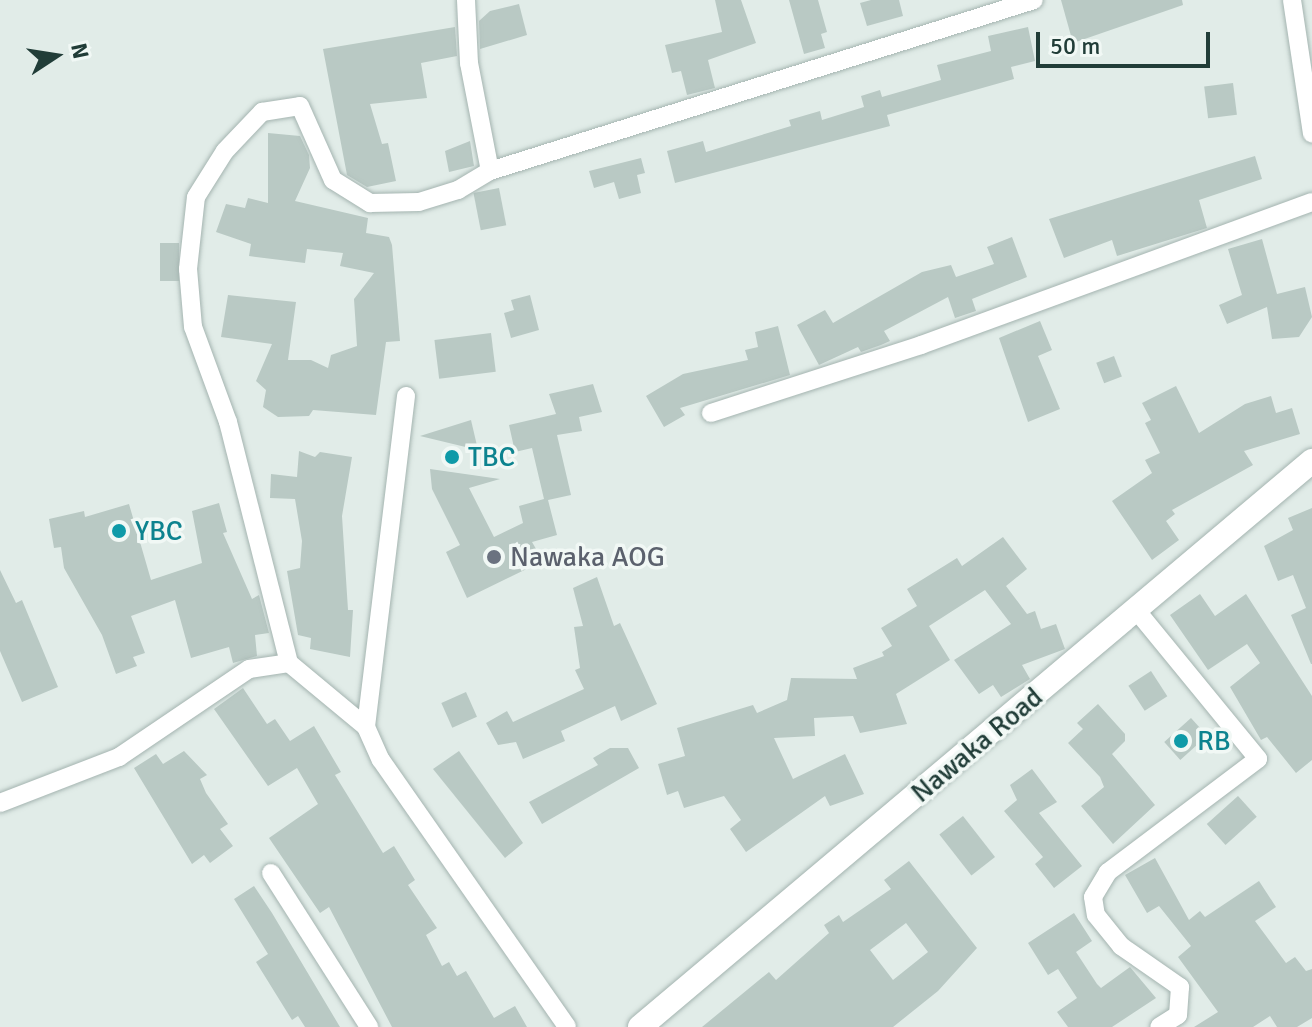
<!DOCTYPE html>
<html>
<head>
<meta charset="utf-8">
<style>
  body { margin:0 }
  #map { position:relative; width:1312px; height:1027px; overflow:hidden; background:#e1ece8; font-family:Signika,sans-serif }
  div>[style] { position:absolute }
  .building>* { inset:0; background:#b9c9c4; transform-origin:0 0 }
  .roads { filter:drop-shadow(0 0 2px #a4b4b0) drop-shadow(0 0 2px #a4b4b0) }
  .minor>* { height:18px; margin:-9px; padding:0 9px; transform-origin:9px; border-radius:9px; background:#fff }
  .tertiary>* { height:24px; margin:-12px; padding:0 12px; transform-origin:12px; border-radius:12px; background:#fff }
  .dots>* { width:22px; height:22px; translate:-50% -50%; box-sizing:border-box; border:4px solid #f1f8f5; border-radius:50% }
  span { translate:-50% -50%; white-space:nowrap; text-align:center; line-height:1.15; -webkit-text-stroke:7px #f1f8f5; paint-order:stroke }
  .culture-label { font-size:28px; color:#0d838f }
  .left { translate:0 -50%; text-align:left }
  .worship-label { font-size:28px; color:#5b616d }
  .street-label { font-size:28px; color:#213d38 }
  .north { position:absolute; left:16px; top:16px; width:80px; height:80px; -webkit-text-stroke:6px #f1f8f5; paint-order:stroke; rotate:78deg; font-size:22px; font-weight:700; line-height:32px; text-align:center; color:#213d38 }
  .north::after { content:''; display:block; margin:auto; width:28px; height:36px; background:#213d38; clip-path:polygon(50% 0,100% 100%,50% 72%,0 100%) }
  .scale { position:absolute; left:1036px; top:32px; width:174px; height:36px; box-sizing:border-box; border:4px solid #213d38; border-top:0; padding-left:10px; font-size:24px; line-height:28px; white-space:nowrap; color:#213d38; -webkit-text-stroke:6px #f1f8f5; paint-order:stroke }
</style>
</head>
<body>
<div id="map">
  <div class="building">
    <div style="clip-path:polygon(715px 0,741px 0,756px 43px,708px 60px,715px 88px,687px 95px,681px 71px,672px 73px,665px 45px,722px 32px)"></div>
    <div style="clip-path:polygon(789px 0,818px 0,827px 32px,821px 34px,825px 48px,804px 54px)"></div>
    <div style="clip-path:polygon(871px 0,899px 0,903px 16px,867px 26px,860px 3px)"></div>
    <div style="clip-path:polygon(1061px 0,1182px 0,1183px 5px,1073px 43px)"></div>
    <div style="clip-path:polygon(519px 4px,527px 35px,480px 49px,479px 21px,490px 11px)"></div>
    <div style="clip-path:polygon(455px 27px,457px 56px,421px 63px,427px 98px,370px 104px,382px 144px,388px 143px,396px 181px,367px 187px,347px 175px,323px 49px)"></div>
    <div style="clip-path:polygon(1028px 27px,1035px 61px,1011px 67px,1014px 79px,887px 115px,890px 126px,675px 183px,667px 151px,703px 141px,706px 152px,791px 126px,789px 120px,820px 111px,822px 120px,864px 107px,861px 96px,880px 90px,882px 97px,941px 80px,937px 65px,991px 51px,988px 36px)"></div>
    <div style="left:1233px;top:83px;width:32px;height:29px;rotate:83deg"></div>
    <div style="clip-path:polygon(268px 133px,300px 136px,309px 155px,310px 168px,295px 201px,368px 218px,366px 233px,389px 237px,392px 245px,400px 341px,386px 342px,376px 415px,313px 410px,309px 416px,278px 417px,263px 407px,266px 390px,256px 381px,272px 344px,221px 337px,228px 295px,296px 302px,288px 360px,311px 360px,328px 368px,331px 355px,357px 346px,354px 299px,374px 273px,340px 266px,343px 253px,307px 249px,305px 263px,249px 256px,251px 244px,216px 232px,226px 204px,245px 208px,248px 198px,268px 203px)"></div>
    <div style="clip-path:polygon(470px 141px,474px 166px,449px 172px,445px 151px)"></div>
    <div style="clip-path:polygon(1255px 156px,1262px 179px,1199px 200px,1207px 228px,1117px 256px,1112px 240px,1064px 258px,1049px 219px)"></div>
    <div style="clip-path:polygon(641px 158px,645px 173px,637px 175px,641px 193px,619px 199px,614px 182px,594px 188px,589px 171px)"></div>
    <div style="left:499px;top:188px;width:38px;height:26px;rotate:79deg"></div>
    <div style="clip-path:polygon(1012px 237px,1027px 277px,972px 299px,976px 311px,955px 318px,948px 297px,884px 331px,890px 341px,881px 345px,861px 352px,858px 347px,819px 365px,797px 325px,825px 310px,833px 323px,922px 272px,951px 265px,956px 277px,994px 264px,987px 247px)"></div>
    <div style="clip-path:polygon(1262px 239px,1277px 294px,1305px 287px,1312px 317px,1299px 337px,1272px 339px,1267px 307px,1227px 324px,1219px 305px,1242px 295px,1228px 249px)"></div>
    <div style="left:160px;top:243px;width:19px;height:38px"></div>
    <div style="clip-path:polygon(530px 295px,539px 330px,511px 338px,504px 313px,514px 310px,511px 300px)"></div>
    <div style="clip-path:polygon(1040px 321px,1052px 350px,1038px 356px,1060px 409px,1028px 422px,999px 338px)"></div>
    <div style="clip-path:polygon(778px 326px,790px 375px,680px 408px,685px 415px,664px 427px,646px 396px,683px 374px,748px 360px,745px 350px,758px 347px,755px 332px)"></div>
    <div style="left:491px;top:333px;width:39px;height:57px;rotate:83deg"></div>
    <div style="left:1114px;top:356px;width:22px;height:19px;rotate:69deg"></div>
    <div style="clip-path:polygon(593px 384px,602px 412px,579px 417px,582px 431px,557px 435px,571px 495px,548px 500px,557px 535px,532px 542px,543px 561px,467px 598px,446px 552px,460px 545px,432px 489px,430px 469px,500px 479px,469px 488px,494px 537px,523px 523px,519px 506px,544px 499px,532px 448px,515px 452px,509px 425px,556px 414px,549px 394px)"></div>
    <div style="clip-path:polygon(1176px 386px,1199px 433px,1245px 404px,1271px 396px,1276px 413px,1292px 408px,1300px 434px,1244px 451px,1253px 465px,1172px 510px,1175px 514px,1166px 521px,1179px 540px,1152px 560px,1112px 501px,1152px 473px,1145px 460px,1160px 453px,1145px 423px,1151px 420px,1142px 403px)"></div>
    <div style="clip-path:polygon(471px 420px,478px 450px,420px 436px)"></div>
    <div style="clip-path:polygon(299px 451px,315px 457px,320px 452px,352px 457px,342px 516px,348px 610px,353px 610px,350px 657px,310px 649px,311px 638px,298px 635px,287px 571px,300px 568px,302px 541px,295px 499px,270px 498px,271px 474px,297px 477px)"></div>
    <div style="clip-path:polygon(219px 503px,227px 532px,223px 533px,252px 599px,259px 595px,269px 633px,255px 635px,257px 656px,233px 663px,229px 647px,191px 658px,175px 600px,131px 616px,145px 653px,133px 657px,137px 666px,116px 674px,102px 635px,64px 568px,61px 547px,54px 548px,49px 519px,84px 511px,85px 517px,129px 504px,151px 580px,202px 563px,192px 511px)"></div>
    <div style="clip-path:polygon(1312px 508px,1312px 664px,1311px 664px,1291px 615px,1306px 608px,1293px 575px,1278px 581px,1264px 546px,1293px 530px,1288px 518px)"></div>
    <div style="clip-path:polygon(1003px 537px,1027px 569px,1006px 586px,1027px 614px,1035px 611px,1041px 629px,1056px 624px,1065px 649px,1022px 665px,1030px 679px,1001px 697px,993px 685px,979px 694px,954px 660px,1011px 624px,985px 590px,929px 626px,950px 660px,896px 694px,907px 724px,860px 733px,853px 716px,814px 718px,815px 736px,774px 738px,793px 779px,845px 754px,864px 794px,830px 806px,825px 796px,746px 852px,730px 829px,741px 820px,724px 796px,684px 808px,678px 791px,667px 795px,658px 764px,685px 756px,677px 728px,753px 705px,757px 713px,787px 700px,791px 678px,857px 679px,853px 668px,884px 656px,882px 652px,892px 646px,881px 628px,917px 606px,907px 589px,957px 558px,962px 566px)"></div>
    <div style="clip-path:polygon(0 570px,16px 603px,22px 600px,58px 687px,22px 702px,0 651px)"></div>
    <div style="clip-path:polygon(597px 577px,614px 626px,620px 623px,657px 704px,621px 721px,615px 706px,561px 731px,565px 741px,523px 759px,516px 742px,498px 745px,486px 723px,507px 711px,513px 722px,584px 689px,575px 670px,580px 668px,574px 627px,583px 626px,573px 588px)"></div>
    <div style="clip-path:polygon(1200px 594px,1215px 616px,1246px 594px,1312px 696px,1312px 760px,1296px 773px,1267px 737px,1261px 740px,1230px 687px,1260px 663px,1247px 644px,1208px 670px,1170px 615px)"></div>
    <div style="left:1151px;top:671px;width:30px;height:27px;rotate:57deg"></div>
    <div style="clip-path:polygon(243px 688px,267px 724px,275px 719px,290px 741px,314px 726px,341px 772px,335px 775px,383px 853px,394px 846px,415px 880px,408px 885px,437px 928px,426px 935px,442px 966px,449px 962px,457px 976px,466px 971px,494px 1018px,515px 1006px,527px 1027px,392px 1027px,329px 907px,320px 913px,269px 838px,318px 804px,297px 768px,268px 786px,214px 709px)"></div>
    <div style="left:466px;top:692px;width:27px;height:27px;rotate:66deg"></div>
    <div style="clip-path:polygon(1098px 704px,1125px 734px,1125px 741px,1112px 754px,1155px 805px,1113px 844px,1081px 806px,1104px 787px,1100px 777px,1068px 743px,1083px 729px,1077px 723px)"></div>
    <div style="left:1191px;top:718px;width:24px;height:36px;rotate:48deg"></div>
    <div style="clip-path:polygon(610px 748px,628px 748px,639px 768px,542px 824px,529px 802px,598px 765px,593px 758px)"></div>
    <div style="clip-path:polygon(184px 751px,207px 775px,200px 779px,206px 793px,228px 824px,220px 829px,233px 846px,210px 863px,204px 855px,192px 864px,134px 768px,156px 754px,163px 764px)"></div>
    <div style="clip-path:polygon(459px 751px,523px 843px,505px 858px,433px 769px)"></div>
    <div style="clip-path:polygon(1032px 769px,1057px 802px,1039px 813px,1082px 866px,1054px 888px,1035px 864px,1043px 857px,1004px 811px,1017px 800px,1010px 785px)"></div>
    <div style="left:1238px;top:796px;width:28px;height:42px;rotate:48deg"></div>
    <div style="left:963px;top:816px;width:52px;height:30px;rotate:52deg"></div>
    <div style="clip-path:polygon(1155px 858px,1189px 920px,1200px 911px,1205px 917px,1259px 881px,1276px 907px,1255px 921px,1286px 963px,1295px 957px,1306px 971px,1312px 969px,1312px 1018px,1297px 1027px,1277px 1027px,1270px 1016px,1253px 1027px,1194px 1027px,1218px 1012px,1178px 957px,1191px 946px,1159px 906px,1147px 913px,1125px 875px)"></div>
    <div style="clip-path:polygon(evenodd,909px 861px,977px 948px,938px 991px,893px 1027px,702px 1027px,769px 972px,776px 980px,829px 933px,824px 925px,839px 915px,843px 922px,891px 889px,884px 880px,909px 861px,906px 923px,928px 952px,893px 980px,870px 950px,906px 923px)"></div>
    <div style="clip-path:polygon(254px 886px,272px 913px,340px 1027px,305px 1027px,298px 1016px,292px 1020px,256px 962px,268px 954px,234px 899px)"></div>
    <div style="clip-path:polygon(1074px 913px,1092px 941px,1076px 952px,1097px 984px,1101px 988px,1130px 967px,1156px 998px,1112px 1027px,1068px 1027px,1057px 1012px,1077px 998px,1058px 969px,1048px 975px,1028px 943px)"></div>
  </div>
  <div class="roads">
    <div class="minor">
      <div style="left:466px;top:0;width:63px;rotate:87.3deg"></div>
      <div style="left:469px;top:63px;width:110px;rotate:79deg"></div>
      <div style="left:1292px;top:0;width:135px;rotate:81.5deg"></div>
      <div style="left:406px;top:396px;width:333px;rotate:96.9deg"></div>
      <div style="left:366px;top:727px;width:36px;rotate:66deg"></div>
      <div style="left:381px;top:760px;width:325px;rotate:55.1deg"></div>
      <div style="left:711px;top:413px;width:221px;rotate:-17.9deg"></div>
      <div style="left:921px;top:345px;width:416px;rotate:-20.1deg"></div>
      <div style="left:1137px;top:611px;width:191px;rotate:50.7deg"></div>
      <div style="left:1258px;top:759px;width:188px;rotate:143deg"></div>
      <div style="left:1108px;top:872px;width:29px;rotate:121deg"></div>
      <div style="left:1093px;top:897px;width:18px;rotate:81deg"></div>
      <div style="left:1096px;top:915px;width:40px;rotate:51deg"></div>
      <div style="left:1121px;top:946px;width:72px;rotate:34.8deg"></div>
      <div style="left:1180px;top:987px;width:28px;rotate:94deg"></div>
      <div style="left:1178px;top:1015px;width:22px;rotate:148deg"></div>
      <div style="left:289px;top:663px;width:249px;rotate:-104.2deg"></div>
      <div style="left:228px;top:422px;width:101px;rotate:-110.2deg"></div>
      <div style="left:193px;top:327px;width:58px;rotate:-94.9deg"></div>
      <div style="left:188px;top:269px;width:72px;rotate:-83.7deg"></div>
      <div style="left:196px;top:197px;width:54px;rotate:-57.8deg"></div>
      <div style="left:225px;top:151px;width:54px;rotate:-46.5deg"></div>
      <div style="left:262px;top:112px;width:38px;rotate:-9deg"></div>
      <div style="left:300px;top:106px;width:81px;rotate:66deg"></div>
      <div style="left:333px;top:180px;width:44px;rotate:31.9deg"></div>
      <div style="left:370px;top:203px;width:49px;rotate:-1.2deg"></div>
      <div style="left:419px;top:202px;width:41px;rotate:-17.1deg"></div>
      <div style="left:458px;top:190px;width:37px;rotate:-31deg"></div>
      <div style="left:490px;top:171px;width:570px;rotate:-17.45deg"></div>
      <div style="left:0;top:803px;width:128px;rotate:-21.1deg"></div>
      <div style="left:119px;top:757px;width:157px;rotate:-34.1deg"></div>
      <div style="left:249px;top:669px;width:40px;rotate:-8.5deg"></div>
      <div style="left:289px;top:663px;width:100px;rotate:39.7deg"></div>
      <div style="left:271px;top:873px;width:183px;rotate:57.5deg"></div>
    </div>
    <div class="tertiary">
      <div style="left:640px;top:1027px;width:879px;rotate:-40.11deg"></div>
    </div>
  </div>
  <div class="dots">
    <div style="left:452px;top:457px;background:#0f9aa8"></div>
    <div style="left:119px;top:531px;background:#0f9aa8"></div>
    <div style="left:494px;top:557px;background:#6b7280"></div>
    <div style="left:1181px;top:741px;background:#0f9aa8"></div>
  </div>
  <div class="culture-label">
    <span class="left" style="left:468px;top:457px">TBC</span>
    <span class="left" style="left:135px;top:531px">YBC</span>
    <span class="left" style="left:1197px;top:741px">RB</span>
  </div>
  <div class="worship-label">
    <span class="left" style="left:510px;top:557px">Nawaka AOG</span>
  </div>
  <div class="street-label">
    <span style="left:977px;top:745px;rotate:-40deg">Nawaka Road</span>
  </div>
  <div class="north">N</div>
  <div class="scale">50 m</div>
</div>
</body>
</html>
